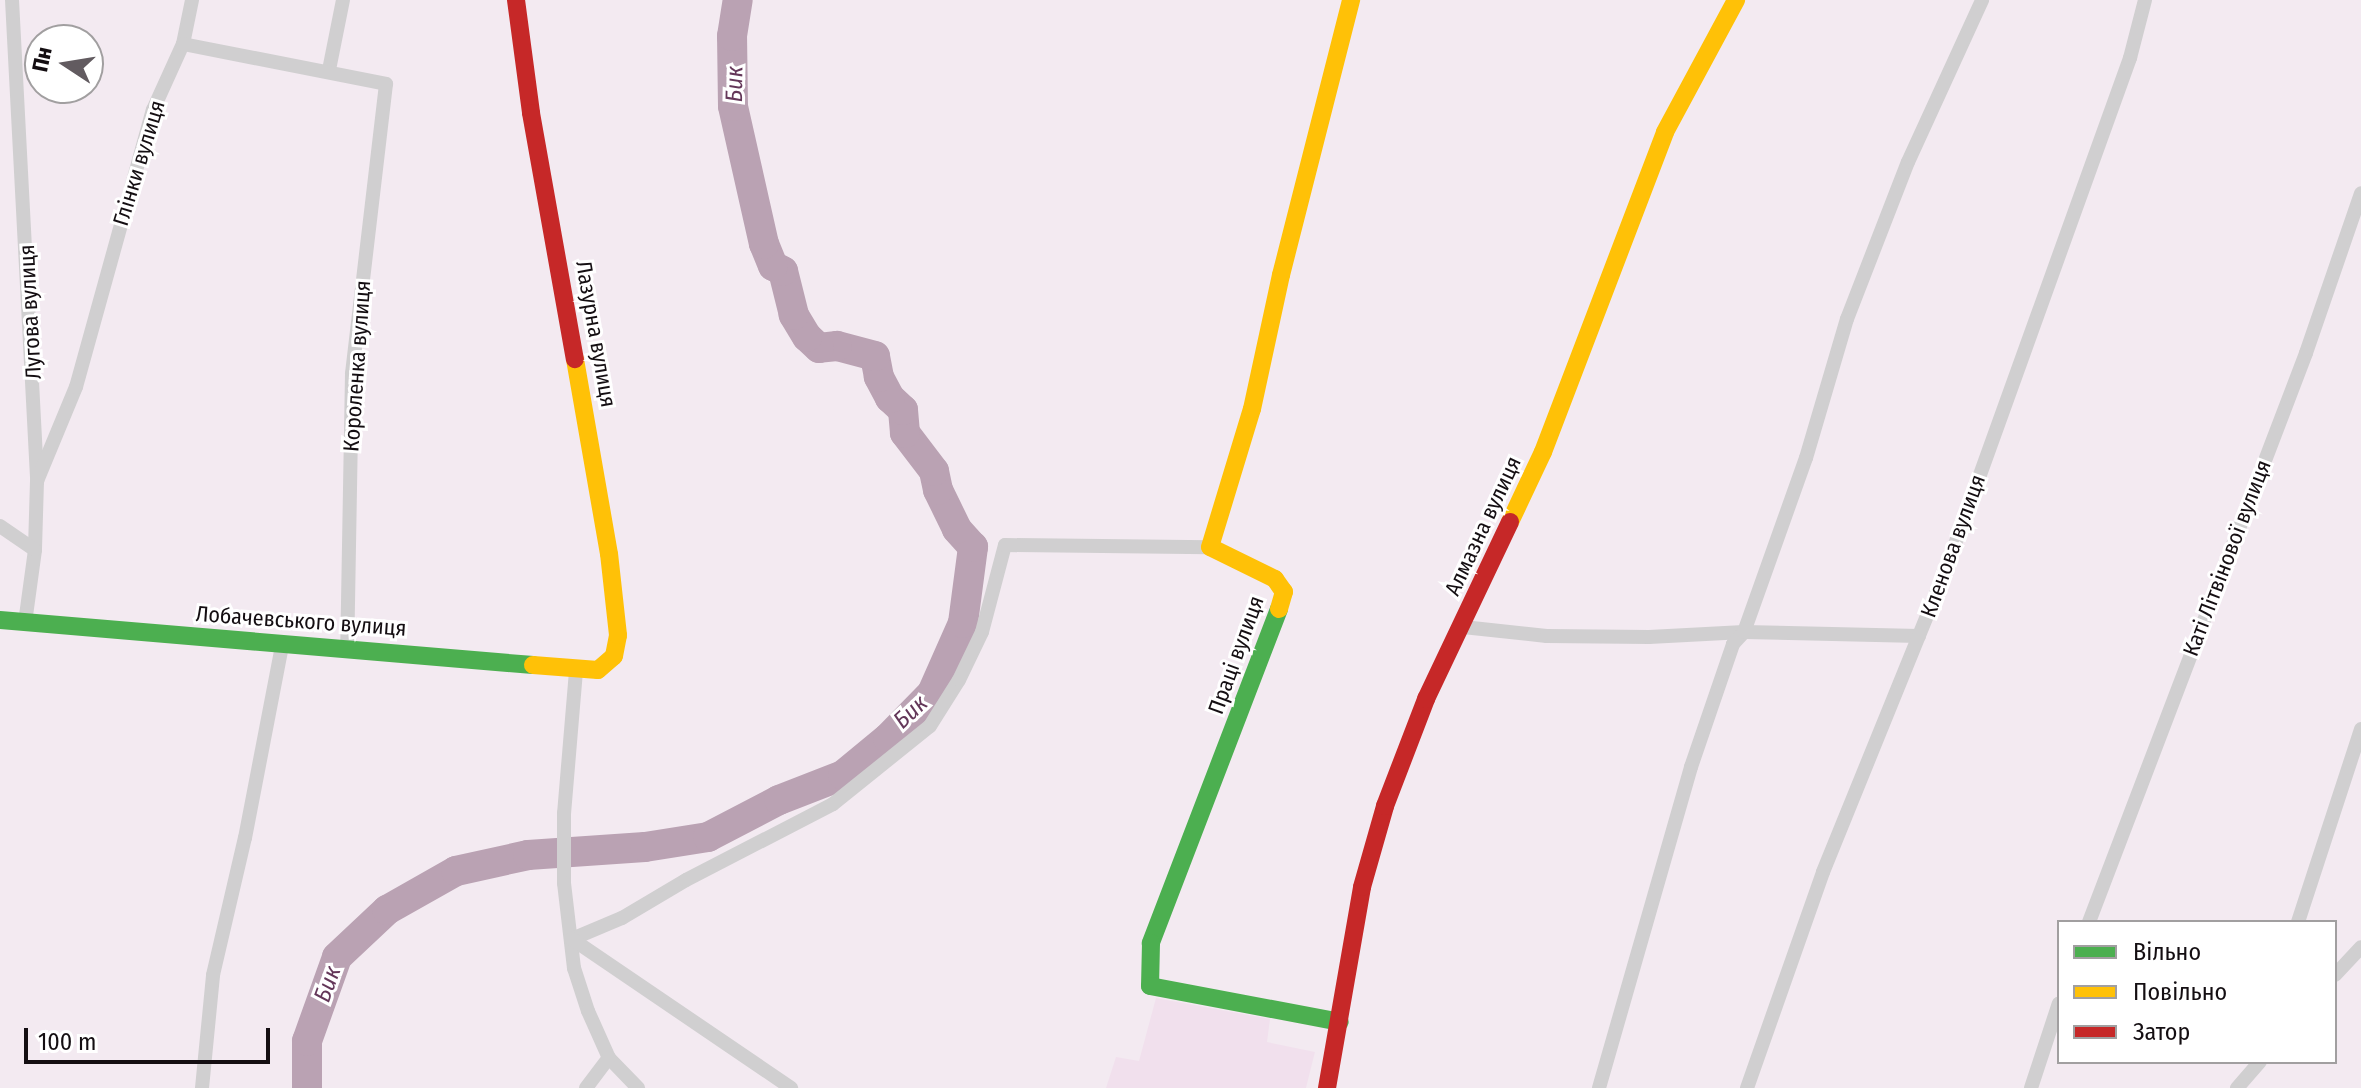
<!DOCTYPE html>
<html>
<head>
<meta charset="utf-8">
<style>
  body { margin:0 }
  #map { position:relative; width:2361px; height:1088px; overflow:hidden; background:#f3eaf1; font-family:"Fira Sans Condensed",sans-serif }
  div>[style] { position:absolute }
  .built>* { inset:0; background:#f1e0ed }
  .river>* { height:30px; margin:-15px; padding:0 15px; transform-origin:15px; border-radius:15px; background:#baa2b3 }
  .street>* { height:14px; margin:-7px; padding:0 7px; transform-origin:7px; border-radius:7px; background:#d0cfd0 }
  .fast>* { height:18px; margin:-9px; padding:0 9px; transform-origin:9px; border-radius:9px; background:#4caf50 }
  .slow>* { height:18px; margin:-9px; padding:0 9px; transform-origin:9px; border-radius:9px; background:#ffc107 }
  .jam>* { height:18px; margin:-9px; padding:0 9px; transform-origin:9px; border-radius:9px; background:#c62828 }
  span { translate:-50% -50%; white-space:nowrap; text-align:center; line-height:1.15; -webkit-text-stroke:6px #fff; paint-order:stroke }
  .street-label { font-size:22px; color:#140e12 }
  .water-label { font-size:24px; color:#643759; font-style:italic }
  .legend { position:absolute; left:2057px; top:920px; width:280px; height:144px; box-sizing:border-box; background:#fff; border:2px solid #a19fa0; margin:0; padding:10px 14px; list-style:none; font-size:24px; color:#140e12 }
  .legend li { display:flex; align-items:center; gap:16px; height:40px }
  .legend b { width:40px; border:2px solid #a19fa0 }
  .north { position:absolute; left:24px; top:24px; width:80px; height:80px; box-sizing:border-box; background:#fff; border:2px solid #a19fa0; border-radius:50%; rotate:282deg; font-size:22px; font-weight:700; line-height:32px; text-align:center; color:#140e12 }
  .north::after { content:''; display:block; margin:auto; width:28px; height:36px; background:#625b60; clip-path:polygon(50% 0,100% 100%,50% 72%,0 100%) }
  .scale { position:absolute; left:24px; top:1028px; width:246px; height:36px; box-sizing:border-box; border:4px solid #140e12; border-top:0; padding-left:10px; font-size:24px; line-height:28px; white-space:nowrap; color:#140e12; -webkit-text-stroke:6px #fff; paint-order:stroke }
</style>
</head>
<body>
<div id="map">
  <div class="built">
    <div style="clip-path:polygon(1156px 998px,1270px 1019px,1267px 1042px,1315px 1052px,1306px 1088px,1106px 1088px,1116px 1057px,1139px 1061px)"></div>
  </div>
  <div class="river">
    <div style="left:307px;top:1088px;width:47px;rotate:-90deg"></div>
    <div style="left:307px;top:1041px;width:89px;rotate:-70.3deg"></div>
    <div style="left:337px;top:957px;width:69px;rotate:-43.2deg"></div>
    <div style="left:387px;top:910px;width:79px;rotate:-29.5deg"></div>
    <div style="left:456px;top:871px;width:74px;rotate:-12.5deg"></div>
    <div style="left:528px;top:855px;width:117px;rotate:-3.9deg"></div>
    <div style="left:645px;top:847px;width:64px;rotate:-9deg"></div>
    <div style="left:708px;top:837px;width:80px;rotate:-27.5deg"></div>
    <div style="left:779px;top:800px;width:69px;rotate:-21.3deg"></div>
    <div style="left:843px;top:775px;width:58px;rotate:-39.4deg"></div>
    <div style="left:888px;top:738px;width:63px;rotate:-45.6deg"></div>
    <div style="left:932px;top:693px;width:77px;rotate:-66.1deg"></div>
    <div style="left:963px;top:623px;width:77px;rotate:-82.5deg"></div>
    <div style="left:973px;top:547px;width:24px;rotate:-132deg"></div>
    <div style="left:957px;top:529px;width:43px;rotate:-116deg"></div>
    <div style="left:938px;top:490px;width:19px;rotate:-102deg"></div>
    <div style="left:934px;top:471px;width:48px;rotate:-127.3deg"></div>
    <div style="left:905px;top:433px;width:23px;rotate:-95deg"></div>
    <div style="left:903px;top:410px;width:18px;rotate:-137deg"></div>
    <div style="left:890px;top:398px;width:24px;rotate:-118deg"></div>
    <div style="left:879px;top:377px;width:21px;rotate:-101deg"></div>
    <div style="left:875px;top:356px;width:39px;rotate:-165deg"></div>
    <div style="left:837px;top:346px;width:18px;rotate:174deg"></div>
    <div style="left:819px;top:348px;width:16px;rotate:-137deg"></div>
    <div style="left:807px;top:337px;width:26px;rotate:-121deg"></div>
    <div style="left:794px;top:315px;width:45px;rotate:-104deg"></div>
    <div style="left:783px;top:271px;width:11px;rotate:-153deg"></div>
    <div style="left:773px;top:266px;width:24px;rotate:-112deg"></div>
    <div style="left:764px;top:244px;width:141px;rotate:-102.7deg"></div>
    <div style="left:733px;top:106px;width:70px;rotate:-90.8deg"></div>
    <div style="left:732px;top:36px;width:36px;rotate:-81deg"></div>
  </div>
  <div class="street">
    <div style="left:12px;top:0;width:482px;rotate:87deg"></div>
    <div style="left:37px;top:481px;width:69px;rotate:91.7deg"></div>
    <div style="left:35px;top:550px;width:74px;rotate:97.8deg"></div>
    <div style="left:183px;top:44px;width:45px;rotate:-78.4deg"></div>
    <div style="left:329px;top:70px;width:71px;rotate:-78.7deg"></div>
    <div style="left:37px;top:481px;width:102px;rotate:-67.5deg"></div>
    <div style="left:76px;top:387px;width:288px;rotate:-74.5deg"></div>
    <div style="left:153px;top:110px;width:72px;rotate:-65.6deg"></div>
    <div style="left:183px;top:44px;width:207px;rotate:11.1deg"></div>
    <div style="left:386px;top:84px;width:292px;rotate:96.7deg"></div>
    <div style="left:352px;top:374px;width:275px;rotate:91deg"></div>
    <div style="left:0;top:526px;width:42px;rotate:34.4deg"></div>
    <div style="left:1463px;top:627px;width:84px;rotate:6.1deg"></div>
    <div style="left:1547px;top:636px;width:102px;rotate:0.6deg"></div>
    <div style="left:1649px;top:637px;width:95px;rotate:-3deg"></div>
    <div style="left:1744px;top:632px;width:175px;rotate:1.3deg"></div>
    <div style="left:576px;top:671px;width:143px;rotate:94.8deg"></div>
    <div style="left:564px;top:813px;width:70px;rotate:90deg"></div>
    <div style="left:564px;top:883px;width:86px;rotate:83.3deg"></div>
    <div style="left:574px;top:968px;width:45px;rotate:72deg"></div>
    <div style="left:588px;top:1011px;width:51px;rotate:65.9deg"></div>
    <div style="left:609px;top:1058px;width:42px;rotate:46deg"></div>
    <div style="left:2089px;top:922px;width:609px;rotate:-69.12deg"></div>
    <div style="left:2306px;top:353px;width:169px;rotate:-71deg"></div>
    <div style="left:2298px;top:922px;width:203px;rotate:-71.9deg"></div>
    <div style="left:572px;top:939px;width:54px;rotate:-22.8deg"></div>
    <div style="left:622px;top:918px;width:74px;rotate:-30.7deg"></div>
    <div style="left:686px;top:880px;width:165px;rotate:-27.3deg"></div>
    <div style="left:833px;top:804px;width:124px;rotate:-38.8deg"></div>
    <div style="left:930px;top:726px;width:54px;rotate:-57.8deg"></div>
    <div style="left:959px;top:680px;width:53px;rotate:-64.4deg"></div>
    <div style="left:982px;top:632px;width:90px;rotate:-75.2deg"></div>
    <div style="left:1005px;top:545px;width:205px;rotate:0.6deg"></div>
    <div style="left:572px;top:939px;width:265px;rotate:34.2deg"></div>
    <div style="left:2335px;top:975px;width:38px;rotate:-47deg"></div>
    <div style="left:202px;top:1088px;width:114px;rotate:-84.4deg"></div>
    <div style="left:213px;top:975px;width:141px;rotate:-76.9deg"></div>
    <div style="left:245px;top:838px;width:196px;rotate:-79.1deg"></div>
    <div style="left:586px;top:1088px;width:38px;rotate:-53deg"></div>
    <div style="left:1599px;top:1088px;width:334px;rotate:-74deg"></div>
    <div style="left:1691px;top:767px;width:130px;rotate:-71.1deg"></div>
    <div style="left:1733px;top:644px;width:16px;rotate:-47deg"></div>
    <div style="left:1744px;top:632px;width:185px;rotate:-70.4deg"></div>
    <div style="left:1806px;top:458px;width:145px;rotate:-73.6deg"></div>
    <div style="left:1847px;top:319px;width:168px;rotate:-68.8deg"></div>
    <div style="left:1908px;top:162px;width:178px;rotate:-65.4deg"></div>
    <div style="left:1747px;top:1088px;width:229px;rotate:-70.6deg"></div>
    <div style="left:1823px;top:872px;width:336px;rotate:-67.9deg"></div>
    <div style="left:1949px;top:561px;width:535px;rotate:-70.21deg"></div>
    <div style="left:2130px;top:58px;width:60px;rotate:-75.5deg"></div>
    <div style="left:2031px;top:1088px;width:89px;rotate:-71.8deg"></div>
    <div style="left:2237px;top:1088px;width:35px;rotate:-49deg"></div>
  </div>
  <div class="fast">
    <div style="left:1279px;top:609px;width:358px;rotate:111deg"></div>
    <div style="left:1151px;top:943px;width:43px;rotate:91.3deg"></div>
    <div style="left:1150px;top:986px;width:193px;rotate:10.7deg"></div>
    <div style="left:0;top:620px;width:535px;rotate:4.83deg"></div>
  </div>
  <div class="slow">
    <div style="left:1510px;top:522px;width:77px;rotate:-64.8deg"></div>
    <div style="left:1543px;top:452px;width:342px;rotate:-69.1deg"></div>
    <div style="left:1665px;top:132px;width:150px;rotate:-61.7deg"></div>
    <div style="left:1279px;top:609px;width:18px;rotate:-74deg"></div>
    <div style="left:1284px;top:592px;width:16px;rotate:-125deg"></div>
    <div style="left:1275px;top:579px;width:72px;rotate:-153.8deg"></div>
    <div style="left:1210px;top:547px;width:144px;rotate:-73.1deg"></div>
    <div style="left:1252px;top:409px;width:137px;rotate:-77.8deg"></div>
    <div style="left:1281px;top:275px;width:284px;rotate:-75.7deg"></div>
    <div style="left:533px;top:665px;width:65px;rotate:4.4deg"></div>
    <div style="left:598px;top:670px;width:21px;rotate:-41deg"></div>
    <div style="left:614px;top:656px;width:21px;rotate:-79deg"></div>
    <div style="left:618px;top:635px;width:81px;rotate:-96.3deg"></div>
    <div style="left:609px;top:554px;width:198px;rotate:-99.9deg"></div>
  </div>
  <div class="jam">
    <div style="left:516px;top:0;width:114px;rotate:82.4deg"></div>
    <div style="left:531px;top:113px;width:250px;rotate:79.9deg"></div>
    <div style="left:1327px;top:1088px;width:204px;rotate:-80.1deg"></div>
    <div style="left:1362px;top:887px;width:84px;rotate:-74.1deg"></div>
    <div style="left:1385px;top:806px;width:115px;rotate:-69deg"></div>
    <div style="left:1426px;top:699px;width:196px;rotate:-64.6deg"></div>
  </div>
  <div class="street-label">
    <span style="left:139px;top:163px;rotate:-73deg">Глінки вулиця</span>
    <span style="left:30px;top:312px;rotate:-93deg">Лугова вулиця</span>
    <span style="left:596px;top:334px;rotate:80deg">Лазурна вулиця</span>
    <span style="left:357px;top:366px;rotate:-86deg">Короленка вулиця</span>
    <span style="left:1483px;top:526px;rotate:-65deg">Алмазна вулиця</span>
    <span style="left:1953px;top:546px;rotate:-70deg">Кленова вулиця</span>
    <span style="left:2227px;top:558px;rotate:-69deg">Каті Літвінової вулиця</span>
    <span style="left:301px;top:621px;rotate:4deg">Лобачевського вулиця</span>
    <span style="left:1236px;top:655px;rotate:-70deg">Праці вулиця</span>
  </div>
  <div class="water-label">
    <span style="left:735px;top:84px;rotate:-89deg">Бик</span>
    <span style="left:911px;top:712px;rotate:-43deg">Бик</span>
    <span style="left:328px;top:984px;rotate:-70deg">Бик</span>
  </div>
  <ul class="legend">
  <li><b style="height:10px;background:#4caf50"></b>Вільно</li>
  <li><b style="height:10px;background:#ffc107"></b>Повільно</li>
  <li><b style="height:10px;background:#c62828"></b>Затор</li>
  </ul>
  <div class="north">Пн</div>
  <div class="scale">100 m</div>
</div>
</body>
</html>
